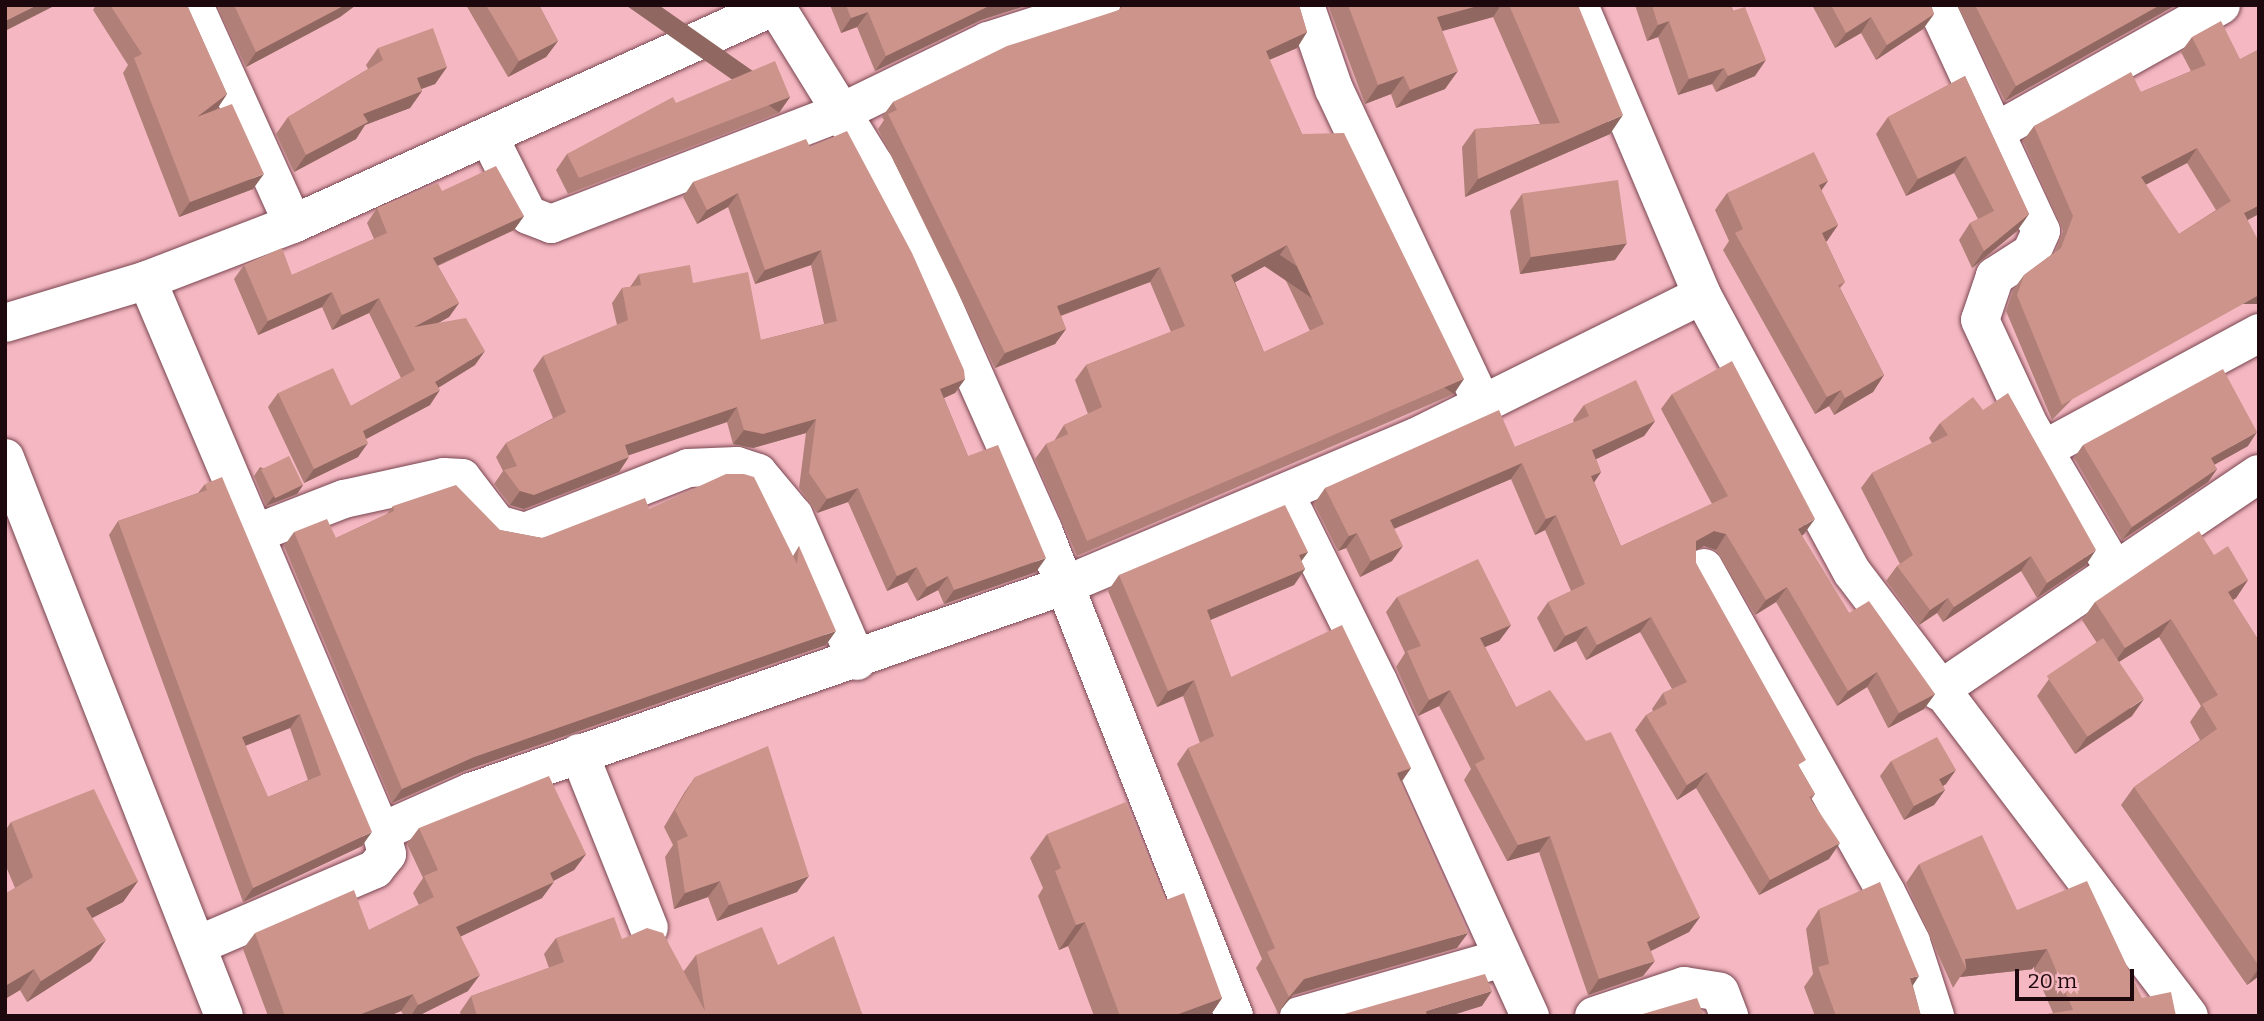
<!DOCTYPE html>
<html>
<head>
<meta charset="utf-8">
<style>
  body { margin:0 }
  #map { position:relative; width:2264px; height:1021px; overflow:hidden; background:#f5b8c2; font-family:Bitter,serif }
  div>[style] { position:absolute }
  .roads { filter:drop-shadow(0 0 2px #78454f) drop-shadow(0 0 2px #78454f) }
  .minor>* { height:38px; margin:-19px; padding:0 19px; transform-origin:19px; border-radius:19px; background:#fff }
  .wall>* { inset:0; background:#b07f78 }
  .shaded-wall>* { inset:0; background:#906861; transform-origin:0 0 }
  .building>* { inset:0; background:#cd948b; transform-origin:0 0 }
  span { translate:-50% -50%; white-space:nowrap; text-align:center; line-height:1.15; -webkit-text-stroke:7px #f5b8c2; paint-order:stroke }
  .frame { position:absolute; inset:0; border:7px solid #1d090d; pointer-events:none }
  .scale { position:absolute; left:2015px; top:969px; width:119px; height:32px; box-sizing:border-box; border:4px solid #1d090d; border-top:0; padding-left:9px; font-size:21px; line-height:24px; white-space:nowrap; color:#1d090d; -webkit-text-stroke:5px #f5b8c2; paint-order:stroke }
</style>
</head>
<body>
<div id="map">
  <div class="roads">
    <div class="minor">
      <div style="left:194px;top:5px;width:240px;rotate:65.7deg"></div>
      <div style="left:775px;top:5px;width:190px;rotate:58.2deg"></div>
      <div style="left:875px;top:166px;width:103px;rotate:62.9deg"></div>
      <div style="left:922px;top:258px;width:298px;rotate:66deg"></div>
      <div style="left:1043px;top:530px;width:522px;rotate:68.54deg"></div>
      <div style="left:1305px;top:5px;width:89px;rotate:71deg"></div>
      <div style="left:1334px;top:89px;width:349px;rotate:64.8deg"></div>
      <div style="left:1579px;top:5px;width:315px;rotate:67deg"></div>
      <div style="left:1702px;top:295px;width:315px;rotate:61.6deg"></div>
      <div style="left:1852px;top:572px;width:557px;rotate:52.8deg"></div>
      <div style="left:1936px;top:5px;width:249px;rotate:65.1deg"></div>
      <div style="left:2041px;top:231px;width:24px;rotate:114deg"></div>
      <div style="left:2031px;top:253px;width:43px;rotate:147.4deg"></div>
      <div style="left:1995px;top:276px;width:46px;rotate:108.8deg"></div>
      <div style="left:1980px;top:320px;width:118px;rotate:65deg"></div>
      <div style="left:2030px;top:427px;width:167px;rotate:59.4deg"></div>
      <div style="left:1995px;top:132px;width:259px;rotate:-29.3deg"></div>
      <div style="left:490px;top:139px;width:85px;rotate:63.4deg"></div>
      <div style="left:528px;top:215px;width:25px;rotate:21deg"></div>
      <div style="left:551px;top:224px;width:312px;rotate:-21.1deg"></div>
      <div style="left:842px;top:112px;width:162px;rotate:-25.9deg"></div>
      <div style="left:988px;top:41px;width:119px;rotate:-17.7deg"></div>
      <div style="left:147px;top:280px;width:600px;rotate:67.03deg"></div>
      <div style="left:381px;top:832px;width:98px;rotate:-24deg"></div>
      <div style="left:471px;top:792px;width:627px;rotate:-19.19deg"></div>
      <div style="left:1063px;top:586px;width:383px;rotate:-22.9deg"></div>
      <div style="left:1416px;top:437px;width:319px;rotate:-26.4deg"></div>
      <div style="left:5px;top:323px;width:148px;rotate:-16.8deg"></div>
      <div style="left:147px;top:280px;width:156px;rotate:-21deg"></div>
      <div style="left:293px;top:224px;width:529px;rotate:-24.34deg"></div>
      <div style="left:2043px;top:450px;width:246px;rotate:-28.4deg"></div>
      <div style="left:5px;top:458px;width:599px;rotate:68.57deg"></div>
      <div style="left:1285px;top:494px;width:209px;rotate:63.6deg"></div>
      <div style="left:1378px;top:681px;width:368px;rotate:65.6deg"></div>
      <div style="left:254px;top:534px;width:97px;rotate:-21.3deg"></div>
      <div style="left:344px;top:499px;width:102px;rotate:-12.4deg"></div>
      <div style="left:444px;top:477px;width:18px;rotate:3deg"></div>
      <div style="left:462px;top:478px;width:58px;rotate:52.7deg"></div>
      <div style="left:497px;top:524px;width:29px;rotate:16deg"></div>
      <div style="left:525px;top:532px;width:175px;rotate:-21.4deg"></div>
      <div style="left:688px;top:468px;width:49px;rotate:-2.3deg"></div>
      <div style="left:737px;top:466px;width:22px;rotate:18deg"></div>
      <div style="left:758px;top:473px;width:56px;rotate:50.1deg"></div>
      <div style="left:794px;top:516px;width:158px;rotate:66.5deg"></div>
      <div style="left:1704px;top:568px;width:372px;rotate:60.7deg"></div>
      <div style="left:1886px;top:892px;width:56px;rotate:63.4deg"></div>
      <div style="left:1911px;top:942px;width:78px;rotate:72deg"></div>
      <div style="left:1938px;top:691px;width:387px;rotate:-34.1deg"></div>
      <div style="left:579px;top:753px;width:188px;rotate:68.2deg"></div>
      <div style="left:198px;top:945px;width:193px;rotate:-23.2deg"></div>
      <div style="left:375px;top:869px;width:19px;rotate:-51deg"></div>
      <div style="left:387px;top:854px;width:23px;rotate:-105deg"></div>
      <div style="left:1299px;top:1016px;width:212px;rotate:-15.9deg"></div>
      <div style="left:1594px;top:1016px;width:95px;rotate:-18.4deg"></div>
      <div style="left:1684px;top:986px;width:36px;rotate:9deg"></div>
      <div style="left:1720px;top:992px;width:26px;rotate:69deg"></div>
    </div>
  </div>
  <div class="wall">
    <div style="clip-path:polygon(96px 5px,187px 5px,227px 94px,217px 109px,253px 189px,179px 217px,123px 73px,128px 65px,93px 10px)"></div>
    <div style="clip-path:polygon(216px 5px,356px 5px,340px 17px,246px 67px)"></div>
    <div style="clip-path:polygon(466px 5px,539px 5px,558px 41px,546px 57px,508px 77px)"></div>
    <div style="clip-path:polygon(830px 5px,1028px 5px,981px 20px,875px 71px,857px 27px,841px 33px)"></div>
    <div style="clip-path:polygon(evenodd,1122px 5px,1299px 5px,1307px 32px,1297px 48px,1269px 60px,1302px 134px,1454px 394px,1077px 556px,1035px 459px,1046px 444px,1054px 441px,1064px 425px,1088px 414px,1075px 380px,1086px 365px,1171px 332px,1150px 282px,1061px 316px,1066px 329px,1055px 344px,995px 368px,878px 129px,884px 120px,882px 117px,893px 102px,1119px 10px,1122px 7px,1122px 5px,1276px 260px,1310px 331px,1264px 352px,1235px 282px,1276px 260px)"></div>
    <div style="clip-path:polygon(1328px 5px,1578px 5px,1610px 134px,1465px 197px,1462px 147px,1475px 129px,1540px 124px,1493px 17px,1442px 31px,1445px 89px,1396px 108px,1391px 94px,1365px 104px)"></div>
    <div style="clip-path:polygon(1635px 5px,1731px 5px,1755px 76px,1716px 92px,1712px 84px,1678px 95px,1658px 37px,1647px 41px)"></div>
    <div style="clip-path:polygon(1812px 5px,1931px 5px,1934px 14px,1923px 29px,1876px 60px,1861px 33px,1835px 48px)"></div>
    <div style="clip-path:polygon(1957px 5px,2176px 5px,2005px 101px)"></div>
    <div style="clip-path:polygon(evenodd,2192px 37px,2240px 59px,2247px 220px,2052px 420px,2006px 311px,2013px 290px,2024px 275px,2055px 252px,2063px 231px,2023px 141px,2034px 126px,2141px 92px,2191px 71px,2181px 52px,2192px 37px,2187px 163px,2216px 210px,2179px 234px,2145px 185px,2187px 163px)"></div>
    <div style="clip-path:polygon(378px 48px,447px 67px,435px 84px,421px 89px,422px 91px,410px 108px,365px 125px,356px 139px,294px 172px,276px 134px,288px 117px,368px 69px,366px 65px)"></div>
    <div style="clip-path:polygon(1965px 76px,2029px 214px,2017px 231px,1972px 268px,1959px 240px,1970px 223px,1978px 219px,1954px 173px,1906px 196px,1876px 134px,1888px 117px)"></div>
    <div style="clip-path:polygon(790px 97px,779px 113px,568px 194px,556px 170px,567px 154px,676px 103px)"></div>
    <div style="clip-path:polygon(810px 147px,965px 379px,955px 393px,944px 398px,968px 456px,1036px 572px,944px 604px,938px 590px,917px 601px,907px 582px,887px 591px,848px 502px,817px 513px,799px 488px,806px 433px,753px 448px,733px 444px,727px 422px,628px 455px,619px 472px,524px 509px,510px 505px,494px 484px,503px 471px,496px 457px,506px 443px,553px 418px,533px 370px,543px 356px,617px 325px,612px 303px,622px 288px,630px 287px,639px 274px,693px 283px,761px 340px,824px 324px,811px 265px,755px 284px,728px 207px,697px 224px,683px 197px,693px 182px)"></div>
    <div style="clip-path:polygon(1828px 181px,1821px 190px,1838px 225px,1826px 242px,1845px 282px,1840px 288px,1884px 375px,1873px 392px,1834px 415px,1829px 406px,1815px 414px,1723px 250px,1729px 241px,1715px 210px,1727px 193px)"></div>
    <div style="clip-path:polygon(442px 191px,524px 216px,514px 230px,438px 266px,459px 303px,449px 317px,438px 323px,475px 365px,438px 388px,430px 405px,366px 439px,358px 457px,304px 483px,268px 407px,278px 393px,351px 406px,401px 378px,369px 313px,332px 330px,322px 307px,258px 335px,234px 279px,244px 265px,292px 275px,374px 239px,367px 223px,377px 208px)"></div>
    <div style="clip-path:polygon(1522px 194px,1615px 260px,1520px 274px,1510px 211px)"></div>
    <div style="clip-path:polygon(1672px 394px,1804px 534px,1802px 536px,1849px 613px,1935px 694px,1924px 709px,1888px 728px,1867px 687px,1837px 706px,1776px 602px,1755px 615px,1716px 550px,1704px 546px,1696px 550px,1696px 563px,1800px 768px,1815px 794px,1811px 800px,1829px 859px,1759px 895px,1696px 788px,1677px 800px,1635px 730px,1646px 715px,1653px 711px,1652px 709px,1663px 693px,1672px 689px,1640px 632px,1586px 660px,1576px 641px,1554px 652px,1537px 618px,1548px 602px,1571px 591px,1545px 530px,1535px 535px,1511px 479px,1394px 529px,1392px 561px,1360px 577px,1346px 548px,1338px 551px,1314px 504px,1325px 488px,1515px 447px,1574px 422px,1573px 420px,1584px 405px,1655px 421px,1644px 436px,1596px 459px,1601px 472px,1594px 482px,1621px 546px,1712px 504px,1661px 409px)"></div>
    <div style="clip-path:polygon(1940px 423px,2086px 565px,2037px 598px,2021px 571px,1943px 622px,1937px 613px,1919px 625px,1886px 581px,1897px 566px,1900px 564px,1861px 488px,1872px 473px,1932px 443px,1929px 438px)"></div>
    <div style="clip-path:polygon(2083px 445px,2248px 446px,2214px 465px,2217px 469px,2208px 482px,2122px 540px,2074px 458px)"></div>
    <div style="clip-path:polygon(260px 467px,303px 485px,297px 494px,266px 506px,254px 476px)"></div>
    <div style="clip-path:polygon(evenodd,205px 484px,362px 846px,243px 902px,109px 535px,118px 521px,198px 493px,205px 484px,290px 728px,308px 780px,268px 797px,245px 746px,290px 728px)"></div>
    <div style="clip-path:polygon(393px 506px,500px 530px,542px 538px,649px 509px,793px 556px,799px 546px,826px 645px,464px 771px,392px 803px,284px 546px,294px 532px,336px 538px,387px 514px)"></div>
    <div style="clip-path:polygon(1308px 552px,1301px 561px,1305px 569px,1294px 585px,1210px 620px,1231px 677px,1411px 768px,1401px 783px,1457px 948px,1293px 995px,1278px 1013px,1256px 968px,1262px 959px,1177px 764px,1188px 748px,1200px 743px,1183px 696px,1157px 707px,1108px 591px,1119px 575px)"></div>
    <div style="clip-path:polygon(2248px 580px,2236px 598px,2233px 600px,2259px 641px,2259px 976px,2247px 985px,2121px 805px,2134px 787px,2200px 740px,2190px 722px,2201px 706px,2159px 637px,2119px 662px,2132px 716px,2075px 754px,2037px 696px,2049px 679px,2097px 643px,2082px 620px,2095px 602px)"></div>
    <div style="clip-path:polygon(1397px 597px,1511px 625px,1499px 641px,1485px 647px,1516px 707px,1700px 917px,1689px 932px,1651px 951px,1643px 976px,1588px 995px,1539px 852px,1507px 861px,1464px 780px,1471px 769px,1439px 706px,1418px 716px,1396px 667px,1405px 653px,1386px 612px)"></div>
    <div style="clip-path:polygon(1891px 761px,1946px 784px,1943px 786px,1945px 790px,1934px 805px,1904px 820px,1880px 776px)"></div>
    <div style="clip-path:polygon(695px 777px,797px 892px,717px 921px,708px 897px,674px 909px,665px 857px,673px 845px,664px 827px,684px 793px)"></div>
    <div style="clip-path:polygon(11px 822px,138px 881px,123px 902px,92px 918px,91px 961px,27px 1002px,20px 990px,5px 999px,5px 894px,15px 888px,5px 864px,5px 831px)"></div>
    <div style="clip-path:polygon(419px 828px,586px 854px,574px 870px,553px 881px,542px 898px,461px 936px,468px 991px,418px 1016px,404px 1016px,401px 1011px,389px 1016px,268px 1016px,243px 949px,255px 933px,369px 930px,419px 905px,413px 893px,423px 878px,407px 844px)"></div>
    <div style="clip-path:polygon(1047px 834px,1166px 900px,1222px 998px,1210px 1016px,1094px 1016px,1068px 946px,1059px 950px,1038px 896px,1043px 888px,1030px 858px)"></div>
    <div style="clip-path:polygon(1919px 864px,2017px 910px,2142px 998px,2176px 1016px,2053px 1013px,2034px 969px,1960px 977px,1953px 988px,1906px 883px)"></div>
    <div style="clip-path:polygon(1819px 909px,1913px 986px,1921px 1016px,1815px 1016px,1804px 987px,1813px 974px,1806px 929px)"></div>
    <div style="clip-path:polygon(556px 938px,622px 939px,684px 971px,696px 955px,778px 965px,863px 1016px,461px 1016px,460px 1012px,471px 996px,549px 968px,544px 954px)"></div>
  </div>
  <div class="shaded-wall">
    <div style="clip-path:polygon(37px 5px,56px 5px,5px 31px,5px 21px)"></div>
    <div style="clip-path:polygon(345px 5px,356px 5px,340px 17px,246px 67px,256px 52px)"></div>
    <div style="clip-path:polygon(991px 5px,1028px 5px,981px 20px,875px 71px,886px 56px)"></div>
    <div style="clip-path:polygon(1481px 5px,1501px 5px,1493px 17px,1424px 36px,1437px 17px)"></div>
    <div style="clip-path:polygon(2160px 5px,2176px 5px,2005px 101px,2016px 86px)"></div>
    <div style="clip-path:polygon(868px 12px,857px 27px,841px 33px,851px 18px)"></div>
    <div style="clip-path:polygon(1934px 14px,1923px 29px,1876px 60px,1887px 45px)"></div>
    <div style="clip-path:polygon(1871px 17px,1861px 33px,1835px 48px,1846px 33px)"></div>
    <div style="clip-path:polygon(1669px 21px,1658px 37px,1647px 41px,1658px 25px)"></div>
    <div style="clip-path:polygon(1307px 32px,1297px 48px,1255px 66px,1266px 51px)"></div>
    <div style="clip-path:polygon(558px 41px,546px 57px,508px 77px,519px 61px)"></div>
    <div style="clip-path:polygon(1766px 60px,1755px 76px,1716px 92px,1728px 76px)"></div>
    <div style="clip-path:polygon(447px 67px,435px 84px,405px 95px,417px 78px)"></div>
    <div style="clip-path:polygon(1724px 68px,1712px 84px,1678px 95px,1689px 79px)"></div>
    <div style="clip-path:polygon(1458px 71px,1445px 89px,1396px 108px,1410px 90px)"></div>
    <div style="clip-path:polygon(1404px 76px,1391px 94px,1365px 104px,1378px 85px)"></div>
    <div style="clip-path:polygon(422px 91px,410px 108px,365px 125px,356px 139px,294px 172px,306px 155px,363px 114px)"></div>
    <div style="clip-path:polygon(227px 94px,217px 109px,197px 117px)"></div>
    <div style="left:790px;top:97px;width:19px;height:226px;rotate:125deg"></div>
    <div style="clip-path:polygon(1623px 115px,1610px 134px,1465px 197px,1478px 179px)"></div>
    <div style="clip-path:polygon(2197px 148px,2187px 163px,2130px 193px,2141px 177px)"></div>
    <div style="clip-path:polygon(1966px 156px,1954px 173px,1906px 196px,1918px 179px)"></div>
    <div style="clip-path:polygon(264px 174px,253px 189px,179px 217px,190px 202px)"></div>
    <div style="clip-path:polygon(1828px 181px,1816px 198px,1819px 185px)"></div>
    <div style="clip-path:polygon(738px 193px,728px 207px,697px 224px,707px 210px)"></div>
    <div style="clip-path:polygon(2259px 205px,2259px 214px,2233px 228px,2244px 213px)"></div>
    <div style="clip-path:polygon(2029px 214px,2017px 231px,1972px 268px,1984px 251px)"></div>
    <div style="clip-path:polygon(524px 216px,514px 230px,423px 272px,433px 258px)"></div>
    <div style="clip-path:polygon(1838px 225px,1827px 241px,1810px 249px,1822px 233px)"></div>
    <div style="clip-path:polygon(1627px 243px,1615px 260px,1520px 274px,1531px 257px)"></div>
    <div style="clip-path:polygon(1287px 245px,1276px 260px,1221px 290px,1231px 275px)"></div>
    <div style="clip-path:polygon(821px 250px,811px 265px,755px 284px,765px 270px)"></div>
    <div style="clip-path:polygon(1160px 267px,1150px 282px,1046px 321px,1057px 306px)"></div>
    <div style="clip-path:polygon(332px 292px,322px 307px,258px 335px,268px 321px)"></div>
    <div style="left:2259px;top:295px;width:9px;height:226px;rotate:90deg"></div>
    <div style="clip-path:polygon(379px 298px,369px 313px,332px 330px,342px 315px)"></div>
    <div style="clip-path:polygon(459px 303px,449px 317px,404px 342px,414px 327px)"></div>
    <div style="clip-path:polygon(1066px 329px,1055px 344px,995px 368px,1005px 353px)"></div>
    <div style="clip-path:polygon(485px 351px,475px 365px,425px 396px,435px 382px)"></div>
    <div style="clip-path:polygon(1884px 375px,1873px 392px,1834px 415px,1845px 398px)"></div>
    <div style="clip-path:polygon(965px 379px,955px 393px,930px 404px,940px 389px)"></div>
    <div style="left:1464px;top:379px;width:18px;height:410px;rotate:124deg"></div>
    <div style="clip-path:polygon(440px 390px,430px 405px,353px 446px,363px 431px)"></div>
    <div style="clip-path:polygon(1841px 390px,1829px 406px,1815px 414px,1827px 397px)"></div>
    <div style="clip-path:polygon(737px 407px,727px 422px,615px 460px,625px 445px)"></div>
    <div style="clip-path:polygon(816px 419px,806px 433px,753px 448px,733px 444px,744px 430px)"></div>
    <div style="clip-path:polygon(1655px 421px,1644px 436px,1582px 466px,1592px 450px)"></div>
    <div style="clip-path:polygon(2257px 432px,2248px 446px,2201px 472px,2211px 458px)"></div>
    <div style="clip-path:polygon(368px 443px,358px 457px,304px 483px,314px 469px)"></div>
    <div style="clip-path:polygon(629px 457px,619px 472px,524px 509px,510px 505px,520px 491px)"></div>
    <div style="clip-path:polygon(1522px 463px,1511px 479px,1379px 535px,1390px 520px)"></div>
    <div style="clip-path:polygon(2217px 469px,2208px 482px,2122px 540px,2132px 527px)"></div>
    <div style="clip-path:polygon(1601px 472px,1591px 487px,1591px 476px)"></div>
    <div style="clip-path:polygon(303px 485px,297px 494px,266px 506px,273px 497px)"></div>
    <div style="clip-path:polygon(858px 488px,848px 502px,817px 513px,827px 499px)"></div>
    <div style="clip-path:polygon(1556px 515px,1545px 530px,1535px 535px,1546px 519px)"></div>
    <div style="clip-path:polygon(1815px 519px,1804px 534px,1787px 544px,1798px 529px)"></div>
    <div style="clip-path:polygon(1714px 531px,1726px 534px,1716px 550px,1704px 546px,1686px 556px,1696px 541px)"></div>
    <div style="clip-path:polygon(1357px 533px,1346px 548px,1338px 551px,1349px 536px)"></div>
    <div style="clip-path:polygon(1403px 546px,1392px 561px,1360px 577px,1371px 561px)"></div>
    <div style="clip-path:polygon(2096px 550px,2086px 565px,2037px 598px,2047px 583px)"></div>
    <div style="clip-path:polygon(1308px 552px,1297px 567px,1299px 555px)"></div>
    <div style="clip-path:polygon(2031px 556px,2021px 571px,1943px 622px,1954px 607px)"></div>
    <div style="clip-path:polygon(1046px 558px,1036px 572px,944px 604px,954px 590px)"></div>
    <div style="clip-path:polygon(917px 567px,907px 582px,887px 591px,897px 576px)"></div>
    <div style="clip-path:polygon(1305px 569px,1294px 585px,1196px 626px,1207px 610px)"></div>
    <div style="clip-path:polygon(948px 576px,938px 590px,917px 601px,927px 587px)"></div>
    <div style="clip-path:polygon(2248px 580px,2236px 598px,2216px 610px,2228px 592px)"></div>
    <div style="clip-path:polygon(1787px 587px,1776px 602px,1755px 615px,1766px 600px)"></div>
    <div style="clip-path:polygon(1948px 598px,1937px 613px,1919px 625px,1930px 610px)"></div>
    <div style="clip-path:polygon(1651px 617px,1640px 632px,1586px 660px,1597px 645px)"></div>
    <div style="clip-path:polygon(2171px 619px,2159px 637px,2112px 666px,2125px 648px)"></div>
    <div style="clip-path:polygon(1511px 625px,1499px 641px,1469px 654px,1480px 638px)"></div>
    <div style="clip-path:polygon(1587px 626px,1576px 641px,1554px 652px,1565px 636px)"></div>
    <div style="clip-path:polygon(836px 631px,826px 645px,464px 771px,392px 803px,402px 789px,474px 757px)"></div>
    <div style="clip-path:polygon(1877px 672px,1867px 687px,1837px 706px,1848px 691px)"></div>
    <div style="clip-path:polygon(1194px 680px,1183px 696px,1157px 707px,1168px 691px)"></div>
    <div style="clip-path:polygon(1450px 690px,1439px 706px,1418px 716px,1429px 700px)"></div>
    <div style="clip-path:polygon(1935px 694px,1924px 709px,1888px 728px,1899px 713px)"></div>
    <div style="clip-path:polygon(2144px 699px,2132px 716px,2075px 754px,2087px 737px)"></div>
    <div style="clip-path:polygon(300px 714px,290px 728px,232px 751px,242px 737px)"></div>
    <div style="clip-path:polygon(1411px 768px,1400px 783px,1397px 773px)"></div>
    <div style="clip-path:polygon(1956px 770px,1946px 784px,1929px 794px,1939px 779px)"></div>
    <div style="clip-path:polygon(1707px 772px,1696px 788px,1677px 800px,1687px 785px)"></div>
    <div style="clip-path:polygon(1945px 790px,1934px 805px,1904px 820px,1914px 806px)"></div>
    <div style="clip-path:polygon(372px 832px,362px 846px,243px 902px,253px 888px)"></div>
    <div style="clip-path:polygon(1550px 836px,1539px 852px,1507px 861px,1518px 845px)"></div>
    <div style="clip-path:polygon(1840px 843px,1829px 859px,1759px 895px,1770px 880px)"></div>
    <div style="clip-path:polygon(586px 854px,574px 870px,544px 886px,554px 882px,542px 898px,445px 944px,456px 927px,550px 873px)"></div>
    <div style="clip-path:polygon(809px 876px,797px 892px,717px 921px,729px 905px)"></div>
    <div style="clip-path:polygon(138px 881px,123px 902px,71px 929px,86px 908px)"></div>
    <div style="clip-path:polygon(720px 881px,708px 897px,674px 909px,685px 893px)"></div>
    <div style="clip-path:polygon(1700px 917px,1689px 932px,1636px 958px,1647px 942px)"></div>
    <div style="clip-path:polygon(1085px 922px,1068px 946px,1059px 950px,1076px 925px)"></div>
    <div style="clip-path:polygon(1468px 933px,1457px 948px,1293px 995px,1278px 1013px,1289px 997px,1304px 979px)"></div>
    <div style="clip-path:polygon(106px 940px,91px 961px,27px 1002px,41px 981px)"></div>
    <div style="clip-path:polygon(2047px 949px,2034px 969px,1960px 977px,1966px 969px,1965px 959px)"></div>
    <div style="clip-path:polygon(1655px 961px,1643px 976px,1588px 995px,1599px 979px)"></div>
    <div style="clip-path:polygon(2259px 968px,2259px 976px,2247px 985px)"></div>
    <div style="clip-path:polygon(34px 969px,20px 990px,5px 999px,5px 986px)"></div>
    <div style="clip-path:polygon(480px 975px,468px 991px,418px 1016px,411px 1016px,418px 1005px)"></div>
    <div style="clip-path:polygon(1919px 976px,1906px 996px,1910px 978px)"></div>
    <div style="clip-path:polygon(1492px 991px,1482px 1006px,1450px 1016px,1422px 1016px,1426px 1011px)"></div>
    <div style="clip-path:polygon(413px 994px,401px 1011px,389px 1016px,356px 1016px)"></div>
    <div style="clip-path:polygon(1222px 998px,1210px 1016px,1173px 1016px)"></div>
  </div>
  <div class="building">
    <div style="clip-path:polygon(5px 5px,37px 5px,5px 21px)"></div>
    <div style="clip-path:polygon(110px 5px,187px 5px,227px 94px,197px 117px,232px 104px,264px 174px,190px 202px,134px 58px,142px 54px)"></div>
    <div style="clip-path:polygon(234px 5px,345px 5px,256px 52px)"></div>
    <div style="clip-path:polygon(486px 5px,539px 5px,558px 41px,519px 61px)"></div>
    <div style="clip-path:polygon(846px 5px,991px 5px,886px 56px,868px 12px,851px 18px)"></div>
    <div style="clip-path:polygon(evenodd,1124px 5px,1299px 5px,1307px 32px,1266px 51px,1302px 134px,1344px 133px,1464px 379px,1087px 541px,1046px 444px,1068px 434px,1064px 425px,1102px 407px,1086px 365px,1185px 326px,1160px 267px,1057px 306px,1066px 329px,1005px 353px,888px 114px,897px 110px,893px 102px,1007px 46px,1119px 10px,1124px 5px,1287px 245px,1324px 324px,1264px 352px,1231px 275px,1287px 245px)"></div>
    <div style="clip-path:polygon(1348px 5px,1481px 5px,1437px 17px,1458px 71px,1410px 90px,1404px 76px,1378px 85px)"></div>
    <div style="clip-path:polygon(1509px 5px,1578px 5px,1623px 115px,1478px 179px,1475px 129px,1560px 123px)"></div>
    <div style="clip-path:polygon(1652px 5px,1731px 5px,1732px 11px,1745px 7px,1766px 60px,1728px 76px,1724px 68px,1689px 79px,1669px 21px,1658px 25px)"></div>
    <div style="clip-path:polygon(1831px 5px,1931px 5px,1934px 14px,1887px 45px,1871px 17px,1846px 33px)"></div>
    <div style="clip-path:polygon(1975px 5px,2160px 5px,2016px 86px)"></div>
    <div style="clip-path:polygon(evenodd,2221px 21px,2240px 59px,2259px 49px,2259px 205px,2244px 213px,2259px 242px,2259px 295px,2062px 405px,2017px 295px,2024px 275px,2061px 248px,2073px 216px,2034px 126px,2131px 72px,2141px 92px,2206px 65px,2192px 37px,2221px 21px,2197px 148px,2231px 201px,2179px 234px,2141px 177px,2197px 148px)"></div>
    <div style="clip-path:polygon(433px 28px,447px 67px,417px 78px,422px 91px,363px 114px,368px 122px,306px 155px,288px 117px,383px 60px,378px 48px)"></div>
    <div style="clip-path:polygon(775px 61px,790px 97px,579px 178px,567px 154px,673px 97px,676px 103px)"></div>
    <div style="clip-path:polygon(1965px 76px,2029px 214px,1984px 251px,1970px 223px,1994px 211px,1966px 156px,1918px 179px,1888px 117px)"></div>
    <div style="clip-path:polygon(847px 131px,912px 253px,964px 370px,965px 379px,940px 389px,968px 456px,998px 445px,1046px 558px,954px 590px,948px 576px,927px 587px,917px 567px,897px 576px,858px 488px,827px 499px,809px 473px,816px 419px,763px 434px,744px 430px,737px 407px,625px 445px,629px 457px,534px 495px,520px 491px,504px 470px,517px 466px,506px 443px,566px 412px,543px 356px,628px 320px,622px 288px,641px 285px,639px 274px,690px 265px,693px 283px,748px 272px,761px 340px,837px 321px,821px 250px,765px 270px,738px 193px,707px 210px,693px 182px,806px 139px,810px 147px)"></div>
    <div style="clip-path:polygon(1814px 152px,1828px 181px,1819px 185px,1838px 225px,1822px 233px,1845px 282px,1838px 285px,1884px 375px,1845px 398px,1841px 390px,1827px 397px,1735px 233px,1743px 229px,1727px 193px)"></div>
    <div style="clip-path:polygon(496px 166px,524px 216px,433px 258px,459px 303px,414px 327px,466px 318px,485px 351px,435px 382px,440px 390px,363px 431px,368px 443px,314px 469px,278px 393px,333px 368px,351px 406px,415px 370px,379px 298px,342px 315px,332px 292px,268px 321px,244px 265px,282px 248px,292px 275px,387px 233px,377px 208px,438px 183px,442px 191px)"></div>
    <div style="left:1618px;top:180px;width:64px;height:97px;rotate:82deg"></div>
    <div style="clip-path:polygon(1732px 361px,1815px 519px,1798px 529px,1849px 613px,1869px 601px,1935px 694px,1899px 713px,1877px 672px,1848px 691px,1787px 587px,1766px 600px,1726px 534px,1714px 531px,1696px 541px,1696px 563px,1806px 760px,1798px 765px,1815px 794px,1809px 797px,1840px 843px,1770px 880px,1707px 772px,1687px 785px,1646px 715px,1667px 704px,1663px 693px,1687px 682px,1651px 617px,1597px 645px,1587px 626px,1565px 636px,1548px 602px,1585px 584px,1556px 515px,1546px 519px,1522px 463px,1390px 520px,1403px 546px,1371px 561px,1357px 533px,1349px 536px,1325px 488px,1499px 410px,1515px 447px,1589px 416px,1584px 405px,1636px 380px,1655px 421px,1592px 450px,1601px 472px,1591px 476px,1621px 546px,1728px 496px,1672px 394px)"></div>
    <div style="clip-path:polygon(2223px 369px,2257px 432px,2211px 458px,2217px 469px,2132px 527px,2083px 445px)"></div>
    <div style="clip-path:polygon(2008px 393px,2096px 550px,2047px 583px,2031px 556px,1954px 607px,1948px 598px,1930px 610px,1897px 566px,1913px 555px,1872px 473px,1948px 435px,1940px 423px,1973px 397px,1983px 410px)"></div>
    <div style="left:289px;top:456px;width:32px;height:31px;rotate:64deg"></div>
    <div style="clip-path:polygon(726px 474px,744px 474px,754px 477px,797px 564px,799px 546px,836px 631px,474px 757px,402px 789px,294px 532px,327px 519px,336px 538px,394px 511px,393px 506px,456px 485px,500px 530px,542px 538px,645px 498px,649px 509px)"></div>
    <div style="clip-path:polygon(evenodd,222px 477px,372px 832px,253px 888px,118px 521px,207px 490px,205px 484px,222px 477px,300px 714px,321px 775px,268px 797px,242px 737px,300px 714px)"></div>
    <div style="clip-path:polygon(1285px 505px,1308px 552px,1299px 555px,1305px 569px,1207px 610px,1231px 677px,1342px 625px,1411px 768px,1397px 773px,1468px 933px,1304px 979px,1289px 997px,1267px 952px,1275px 948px,1188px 748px,1214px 736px,1194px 680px,1168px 691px,1119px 575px)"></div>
    <div style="clip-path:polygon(2199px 531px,2214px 555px,2228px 546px,2248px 580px,2228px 592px,2259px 641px,2259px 966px,2134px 787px,2217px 729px,2202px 704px,2218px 695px,2171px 619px,2125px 648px,2095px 602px)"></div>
    <div style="clip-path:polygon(1478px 559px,1511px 625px,1480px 638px,1516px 707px,1550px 690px,1586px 741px,1611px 732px,1700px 917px,1647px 942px,1655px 961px,1599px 979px,1550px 836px,1518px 845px,1475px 764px,1485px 759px,1450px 690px,1429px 700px,1407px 651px,1421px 646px,1397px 597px)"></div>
    <div style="left:2103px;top:638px;width:73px;height:68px;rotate:56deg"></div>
    <div style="clip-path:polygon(1937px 737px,1956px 770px,1939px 779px,1945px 790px,1914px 806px,1891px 761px)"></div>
    <div style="clip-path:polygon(768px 746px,809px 876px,729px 905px,720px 881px,685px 893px,677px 841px,688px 836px,675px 810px,695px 777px)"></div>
    <div style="clip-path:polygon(549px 776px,586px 854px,550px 873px,554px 882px,456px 927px,480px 975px,418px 1005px,413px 994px,356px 1016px,285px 1016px,255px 933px,354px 890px,369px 930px,434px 897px,424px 876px,438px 870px,419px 828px)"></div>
    <div style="clip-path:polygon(94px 789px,138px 881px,86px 908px,106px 940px,41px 981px,34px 969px,5px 986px,5px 922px,7px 921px,5px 917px,5px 894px,33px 877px,11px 822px)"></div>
    <div style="clip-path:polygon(1126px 802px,1166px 900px,1184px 893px,1222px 998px,1173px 1016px,1120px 1016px,1085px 922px,1076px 925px,1055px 871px,1061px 868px,1047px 834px)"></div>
    <div style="clip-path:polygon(1982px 835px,2017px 910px,2087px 881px,2142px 998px,2171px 992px,2176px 1016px,2033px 1016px,2073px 1010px,2047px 949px,1965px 959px,1966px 969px,1919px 864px)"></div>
    <div style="clip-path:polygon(1880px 882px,1919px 976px,1910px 978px,1921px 1016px,1836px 1016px,1818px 967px,1829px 964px,1819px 909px)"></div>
    <div style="clip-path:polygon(614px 917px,622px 939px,647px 928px,663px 933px,705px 1011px,696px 955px,762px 927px,778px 965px,834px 936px,863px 1016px,477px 1016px,471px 996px,564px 962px,556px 938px)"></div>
    <div style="clip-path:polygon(1485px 974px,1492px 991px,1426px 1011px,1427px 1016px,1337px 1016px)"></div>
    <div style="clip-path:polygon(1697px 998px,1704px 1016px,1636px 1016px)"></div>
  </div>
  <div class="frame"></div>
  <div class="scale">20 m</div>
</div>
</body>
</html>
